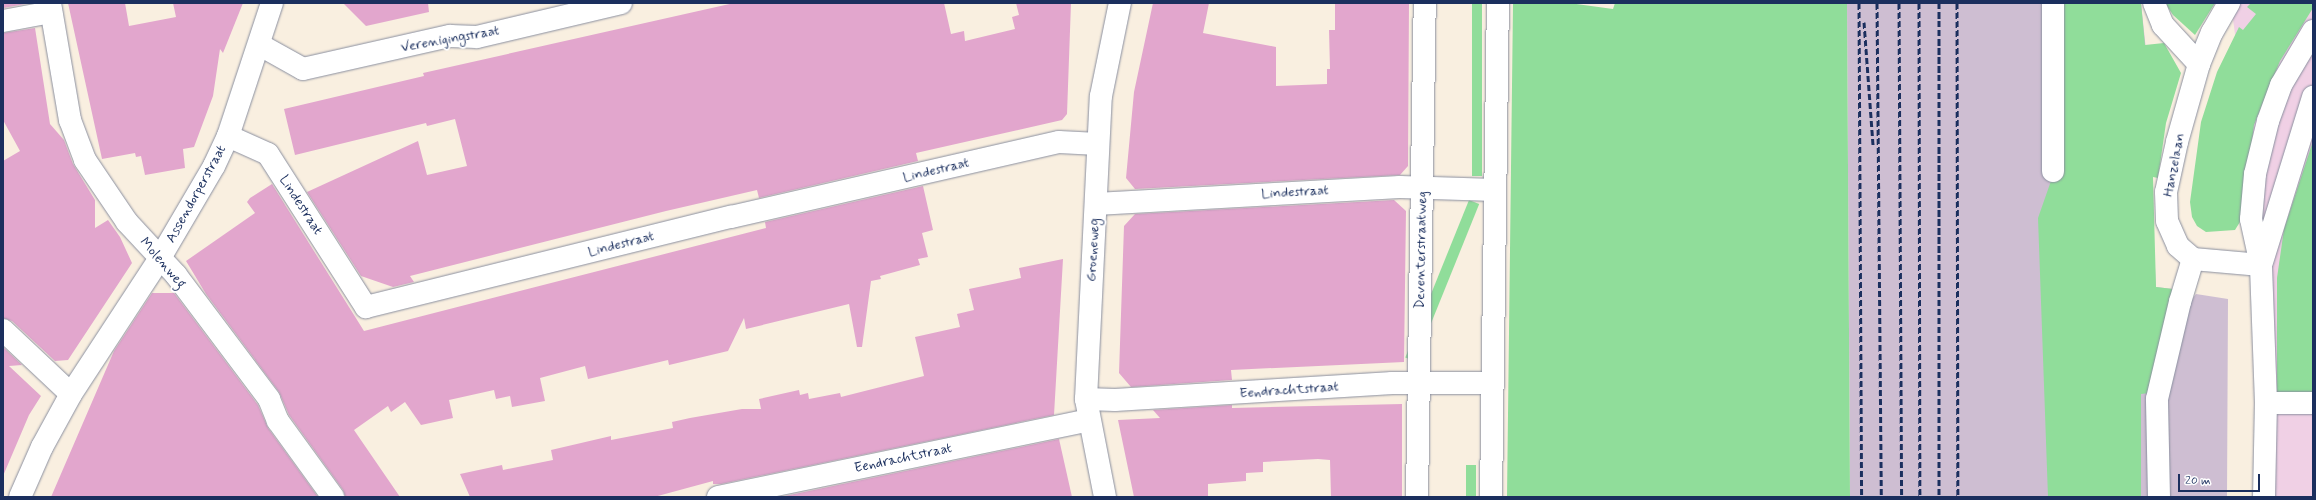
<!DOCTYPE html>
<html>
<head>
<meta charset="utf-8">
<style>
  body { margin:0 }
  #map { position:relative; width:2316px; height:500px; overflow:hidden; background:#f9efe0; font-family:Mynerve,sans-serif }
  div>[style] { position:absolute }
  .built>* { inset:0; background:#f0d0e5 }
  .industrial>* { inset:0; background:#cebed2 }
  .green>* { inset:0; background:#90dd9a; transform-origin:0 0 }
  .building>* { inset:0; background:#e2a6cd }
  .roads { filter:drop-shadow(0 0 1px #8a8f9f) drop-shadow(0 0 1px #8a8f9f) }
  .minor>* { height:22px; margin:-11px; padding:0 11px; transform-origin:11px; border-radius:11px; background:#fff }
  .rail>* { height:3px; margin-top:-1.5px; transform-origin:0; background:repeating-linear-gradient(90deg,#1b2f5e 0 6px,transparent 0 9px) }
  span { translate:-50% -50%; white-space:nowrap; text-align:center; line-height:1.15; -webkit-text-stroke:4px #fff; paint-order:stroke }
  .street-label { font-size:14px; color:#1b2f5e }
  .frame { position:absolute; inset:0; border:4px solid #1b2f5e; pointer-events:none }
  .scale { position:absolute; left:2178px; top:474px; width:82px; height:18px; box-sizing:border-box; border:2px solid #1b2f5e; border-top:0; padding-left:5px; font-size:12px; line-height:14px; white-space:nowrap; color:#1b2f5e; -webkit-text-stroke:3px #fff; paint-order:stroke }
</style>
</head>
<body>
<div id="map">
  <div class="built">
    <div style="clip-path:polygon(2231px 3px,2313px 3px,2313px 497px,2258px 497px,2261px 240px)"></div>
  </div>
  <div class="industrial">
    <div style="clip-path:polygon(1847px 3px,2141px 3px,2154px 126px,2152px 209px,2156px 287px,2173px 289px,2189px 303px,2196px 294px,2228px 299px,2227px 497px,1850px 497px)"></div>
  </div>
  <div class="green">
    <div style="left:1472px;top:3px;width:10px;height:173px"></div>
    <div style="clip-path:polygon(1513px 3px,1569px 3px,1613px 9px,1615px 3px,1847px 3px,1850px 497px,1507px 497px)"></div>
    <div style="clip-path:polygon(2062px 3px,2141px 3px,2145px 45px,2164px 43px,2181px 73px,2166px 123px,2158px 178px,2153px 177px,2156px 287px,2173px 289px,2150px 393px,2141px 394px,2141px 497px,2048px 497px,2038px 218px,2052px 178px)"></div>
    <div style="clip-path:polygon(2165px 3px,2215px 3px,2195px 35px,2173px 15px)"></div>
    <div style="clip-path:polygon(2251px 3px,2313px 3px,2313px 8px,2280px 61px,2254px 125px,2243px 217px,2235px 230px,2206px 232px,2197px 226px,2192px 217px,2190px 202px,2201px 122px,2217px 72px,2239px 27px,2243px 30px,2256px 14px,2247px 7px)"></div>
    <div style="clip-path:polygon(2313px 141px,2313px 397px,2277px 392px,2277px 278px,2284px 229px)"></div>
    <div style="left:1469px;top:200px;width:11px;height:170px;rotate:22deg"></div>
    <div style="left:1466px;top:465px;width:10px;height:32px"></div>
  </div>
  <div class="building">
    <div style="clip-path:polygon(3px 3px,31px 3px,3px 8px)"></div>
    <div style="clip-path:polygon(68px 3px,125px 3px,129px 26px,176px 17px,173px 3px,243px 3px,223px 53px,220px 49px,213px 96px,194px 147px,183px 149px,185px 168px,145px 175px,141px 156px,136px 157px,135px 153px,102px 159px)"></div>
    <div style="clip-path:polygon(343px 3px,428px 3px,429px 12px,366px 26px)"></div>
    <div style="clip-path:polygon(734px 3px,944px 3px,951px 34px,964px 31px,965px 41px,1015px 29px,1012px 17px,1019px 15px,1016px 3px,1071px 3px,1067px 114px,1062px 120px,916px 153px,918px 161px,759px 198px,757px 190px,666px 211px,410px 276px,414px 282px,393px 287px,361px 276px,307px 192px,418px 141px,427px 175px,467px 166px,455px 119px,427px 126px,426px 123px,295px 155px,284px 109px,424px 76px,423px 73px)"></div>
    <div style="clip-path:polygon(1153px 3px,1209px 3px,1203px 33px,1276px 47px,1276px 86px,1327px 84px,1327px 69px,1330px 69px,1329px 30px,1335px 30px,1335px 3px,1409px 3px,1408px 166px,1400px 175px,1135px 189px,1126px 178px,1134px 92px)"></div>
    <div style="clip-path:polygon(35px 28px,50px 124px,64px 140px,73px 164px,95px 200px,95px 228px,108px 220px,120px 237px,132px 263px,68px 360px,55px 361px,12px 321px,3px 318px,3px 161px,20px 151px,3px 120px,3px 33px)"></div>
    <div style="clip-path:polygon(272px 184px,364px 331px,766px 228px,765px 222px,923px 186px,933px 230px,922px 233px,928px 257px,918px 259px,920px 265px,880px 276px,881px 279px,871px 281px,862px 347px,857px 347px,849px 304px,746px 329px,744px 318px,728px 351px,669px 365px,668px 360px,588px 379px,585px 366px,540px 378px,545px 401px,512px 407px,510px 396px,496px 399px,494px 390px,449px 400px,453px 418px,421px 425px,405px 402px,391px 412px,388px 406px,354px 430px,400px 497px,345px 497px,343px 490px,289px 415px,279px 392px,206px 294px,186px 261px,255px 213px,247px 202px,250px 198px)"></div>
    <div style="clip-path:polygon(1394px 200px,1406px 211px,1404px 362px,1231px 370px,1232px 380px,1131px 387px,1119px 373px,1124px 226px,1135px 214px)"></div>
    <div style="clip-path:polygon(1063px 259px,1054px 415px,721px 484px,713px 484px,713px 481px,654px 497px,470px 497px,460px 474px,502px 465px,503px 470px,553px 460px,551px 450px,611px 436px,611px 440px,673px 428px,672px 422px,690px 418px,742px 409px,761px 409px,759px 399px,799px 390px,800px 395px,808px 393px,809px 399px,840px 393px,841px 397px,924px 376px,915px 337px,960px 327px,957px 314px,974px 310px,969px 289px,1021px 278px,1019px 268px)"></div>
    <div style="clip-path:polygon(152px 293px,174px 293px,258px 405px,268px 428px,318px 497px,51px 497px,114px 351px)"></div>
    <div style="clip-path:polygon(3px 347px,22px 365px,9px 366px,41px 396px,29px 415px,3px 476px)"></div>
    <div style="clip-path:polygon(1402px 404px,1402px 497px,1331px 497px,1330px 460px,1318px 459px,1263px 462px,1263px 472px,1246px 473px,1246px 481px,1208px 484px,1208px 497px,1134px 497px,1118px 420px,1160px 418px,1153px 410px,1232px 405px,1232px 408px)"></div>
    <div style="clip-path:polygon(1059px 439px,1072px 497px,780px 497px)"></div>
  </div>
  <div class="roads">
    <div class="minor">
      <div style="left:50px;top:3px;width:119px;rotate:80.3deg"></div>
      <div style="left:70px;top:120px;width:43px;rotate:69.4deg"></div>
      <div style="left:85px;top:160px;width:75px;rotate:55.9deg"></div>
      <div style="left:127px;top:222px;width:72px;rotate:47.2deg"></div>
      <div style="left:176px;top:275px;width:155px;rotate:53.1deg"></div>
      <div style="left:269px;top:399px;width:24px;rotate:68deg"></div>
      <div style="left:278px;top:421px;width:94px;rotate:54.1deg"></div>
      <div style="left:2053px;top:3px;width:168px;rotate:90deg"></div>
      <div style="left:2154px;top:3px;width:24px;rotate:68deg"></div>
      <div style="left:2163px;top:25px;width:53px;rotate:47.3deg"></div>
      <div style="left:2229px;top:3px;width:34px;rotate:120deg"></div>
      <div style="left:2212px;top:32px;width:35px;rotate:112deg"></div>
      <div style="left:2199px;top:64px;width:81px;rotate:105.8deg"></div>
      <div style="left:2177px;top:142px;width:51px;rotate:102.4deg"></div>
      <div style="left:2166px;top:192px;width:29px;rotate:88deg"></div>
      <div style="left:2167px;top:221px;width:27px;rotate:66deg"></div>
      <div style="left:2178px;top:246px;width:20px;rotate:41deg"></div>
      <div style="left:2193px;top:259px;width:68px;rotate:5deg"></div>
      <div style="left:3px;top:21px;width:49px;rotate:-10.6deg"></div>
      <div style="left:260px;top:45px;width:49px;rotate:29.2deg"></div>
      <div style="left:303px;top:69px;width:151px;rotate:-12.7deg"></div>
      <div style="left:450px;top:36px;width:27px;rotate:2deg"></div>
      <div style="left:477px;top:37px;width:148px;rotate:-13.3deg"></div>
      <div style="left:228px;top:136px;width:44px;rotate:24.2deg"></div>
      <div style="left:268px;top:154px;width:182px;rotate:57.4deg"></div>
      <div style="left:366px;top:307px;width:376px;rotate:-13.9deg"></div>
      <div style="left:731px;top:217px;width:336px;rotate:-12.9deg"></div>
      <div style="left:1059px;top:142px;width:39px;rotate:3deg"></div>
      <div style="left:1096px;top:204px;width:304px;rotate:-3.2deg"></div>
      <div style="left:1400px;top:187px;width:95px;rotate:1.8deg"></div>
      <div style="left:2262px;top:262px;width:173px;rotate:-72.8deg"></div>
      <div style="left:3px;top:330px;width:93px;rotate:43.3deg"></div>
      <div style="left:1086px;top:399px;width:29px;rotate:2deg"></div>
      <div style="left:1115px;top:400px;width:278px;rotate:-3.5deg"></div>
      <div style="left:1392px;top:383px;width:101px"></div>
      <div style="left:2266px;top:403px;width:47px"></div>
      <div style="left:20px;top:497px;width:55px;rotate:-66.3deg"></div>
      <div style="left:42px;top:447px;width:60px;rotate:-61.3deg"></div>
      <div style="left:71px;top:394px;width:163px;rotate:-56.8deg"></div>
      <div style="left:160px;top:258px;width:107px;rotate:-59.6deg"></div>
      <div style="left:214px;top:166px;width:33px;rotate:-65deg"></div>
      <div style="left:228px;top:136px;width:140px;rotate:-71.7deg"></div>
      <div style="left:718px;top:497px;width:379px;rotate:-11.7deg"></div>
      <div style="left:1105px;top:497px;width:100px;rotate:-101deg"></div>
      <div style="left:1086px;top:399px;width:303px;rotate:-87.2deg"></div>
      <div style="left:1101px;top:96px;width:95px;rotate:-78.5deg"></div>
      <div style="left:1417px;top:497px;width:494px;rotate:-89.1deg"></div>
      <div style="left:1491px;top:497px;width:494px;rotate:-89.2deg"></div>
      <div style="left:2159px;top:497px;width:98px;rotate:-91.2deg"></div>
      <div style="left:2157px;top:399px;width:100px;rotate:-76.7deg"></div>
      <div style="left:2180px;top:302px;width:45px;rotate:-73.2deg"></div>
      <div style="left:2264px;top:497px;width:94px;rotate:-88.8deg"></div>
      <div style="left:2266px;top:403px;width:138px;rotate:-92.1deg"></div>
      <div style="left:2261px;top:265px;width:47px;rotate:-102.3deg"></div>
      <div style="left:2251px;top:219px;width:45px;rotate:-84.9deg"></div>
      <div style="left:2255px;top:174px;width:55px;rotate:-76.2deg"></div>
      <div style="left:2268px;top:121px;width:38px;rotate:-70deg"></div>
      <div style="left:2281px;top:85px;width:63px;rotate:-59.3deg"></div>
    </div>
  </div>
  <div class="rail">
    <div style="left:1859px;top:3px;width:494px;rotate:89.7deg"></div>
    <div style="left:1877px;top:3px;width:494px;rotate:89.5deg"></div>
    <div style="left:1899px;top:3px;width:494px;rotate:89.7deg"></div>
    <div style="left:1919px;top:3px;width:494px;rotate:89.9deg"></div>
    <div style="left:1939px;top:3px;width:494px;rotate:90deg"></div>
    <div style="left:1957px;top:3px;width:494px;rotate:89.9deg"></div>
    <div style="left:1864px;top:22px;width:123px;rotate:85.8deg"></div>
  </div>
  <div class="street-label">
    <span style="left:450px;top:39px;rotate:-10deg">Verenigingstraat</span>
    <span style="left:2174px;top:165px;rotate:-79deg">Hanzelaan</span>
    <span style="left:936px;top:170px;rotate:-13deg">Lindestraat</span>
    <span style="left:1295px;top:192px;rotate:-3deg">Lindestraat</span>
    <span style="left:196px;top:194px;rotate:-61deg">Assendorperstraat</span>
    <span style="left:301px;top:205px;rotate:57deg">Lindestraat</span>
    <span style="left:621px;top:244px;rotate:-14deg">Lindestraat</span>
    <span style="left:1093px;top:250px;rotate:-87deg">Groeneweg</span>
    <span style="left:1421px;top:250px;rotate:-89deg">Deventerstraatweg</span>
    <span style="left:163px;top:263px;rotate:49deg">Molenweg</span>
    <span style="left:1289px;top:390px;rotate:-4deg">Eendrachtstraat</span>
    <span style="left:903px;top:458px;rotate:-12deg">Eendrachtstraat</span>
  </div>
  <div class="frame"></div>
  <div class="scale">20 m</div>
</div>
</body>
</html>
